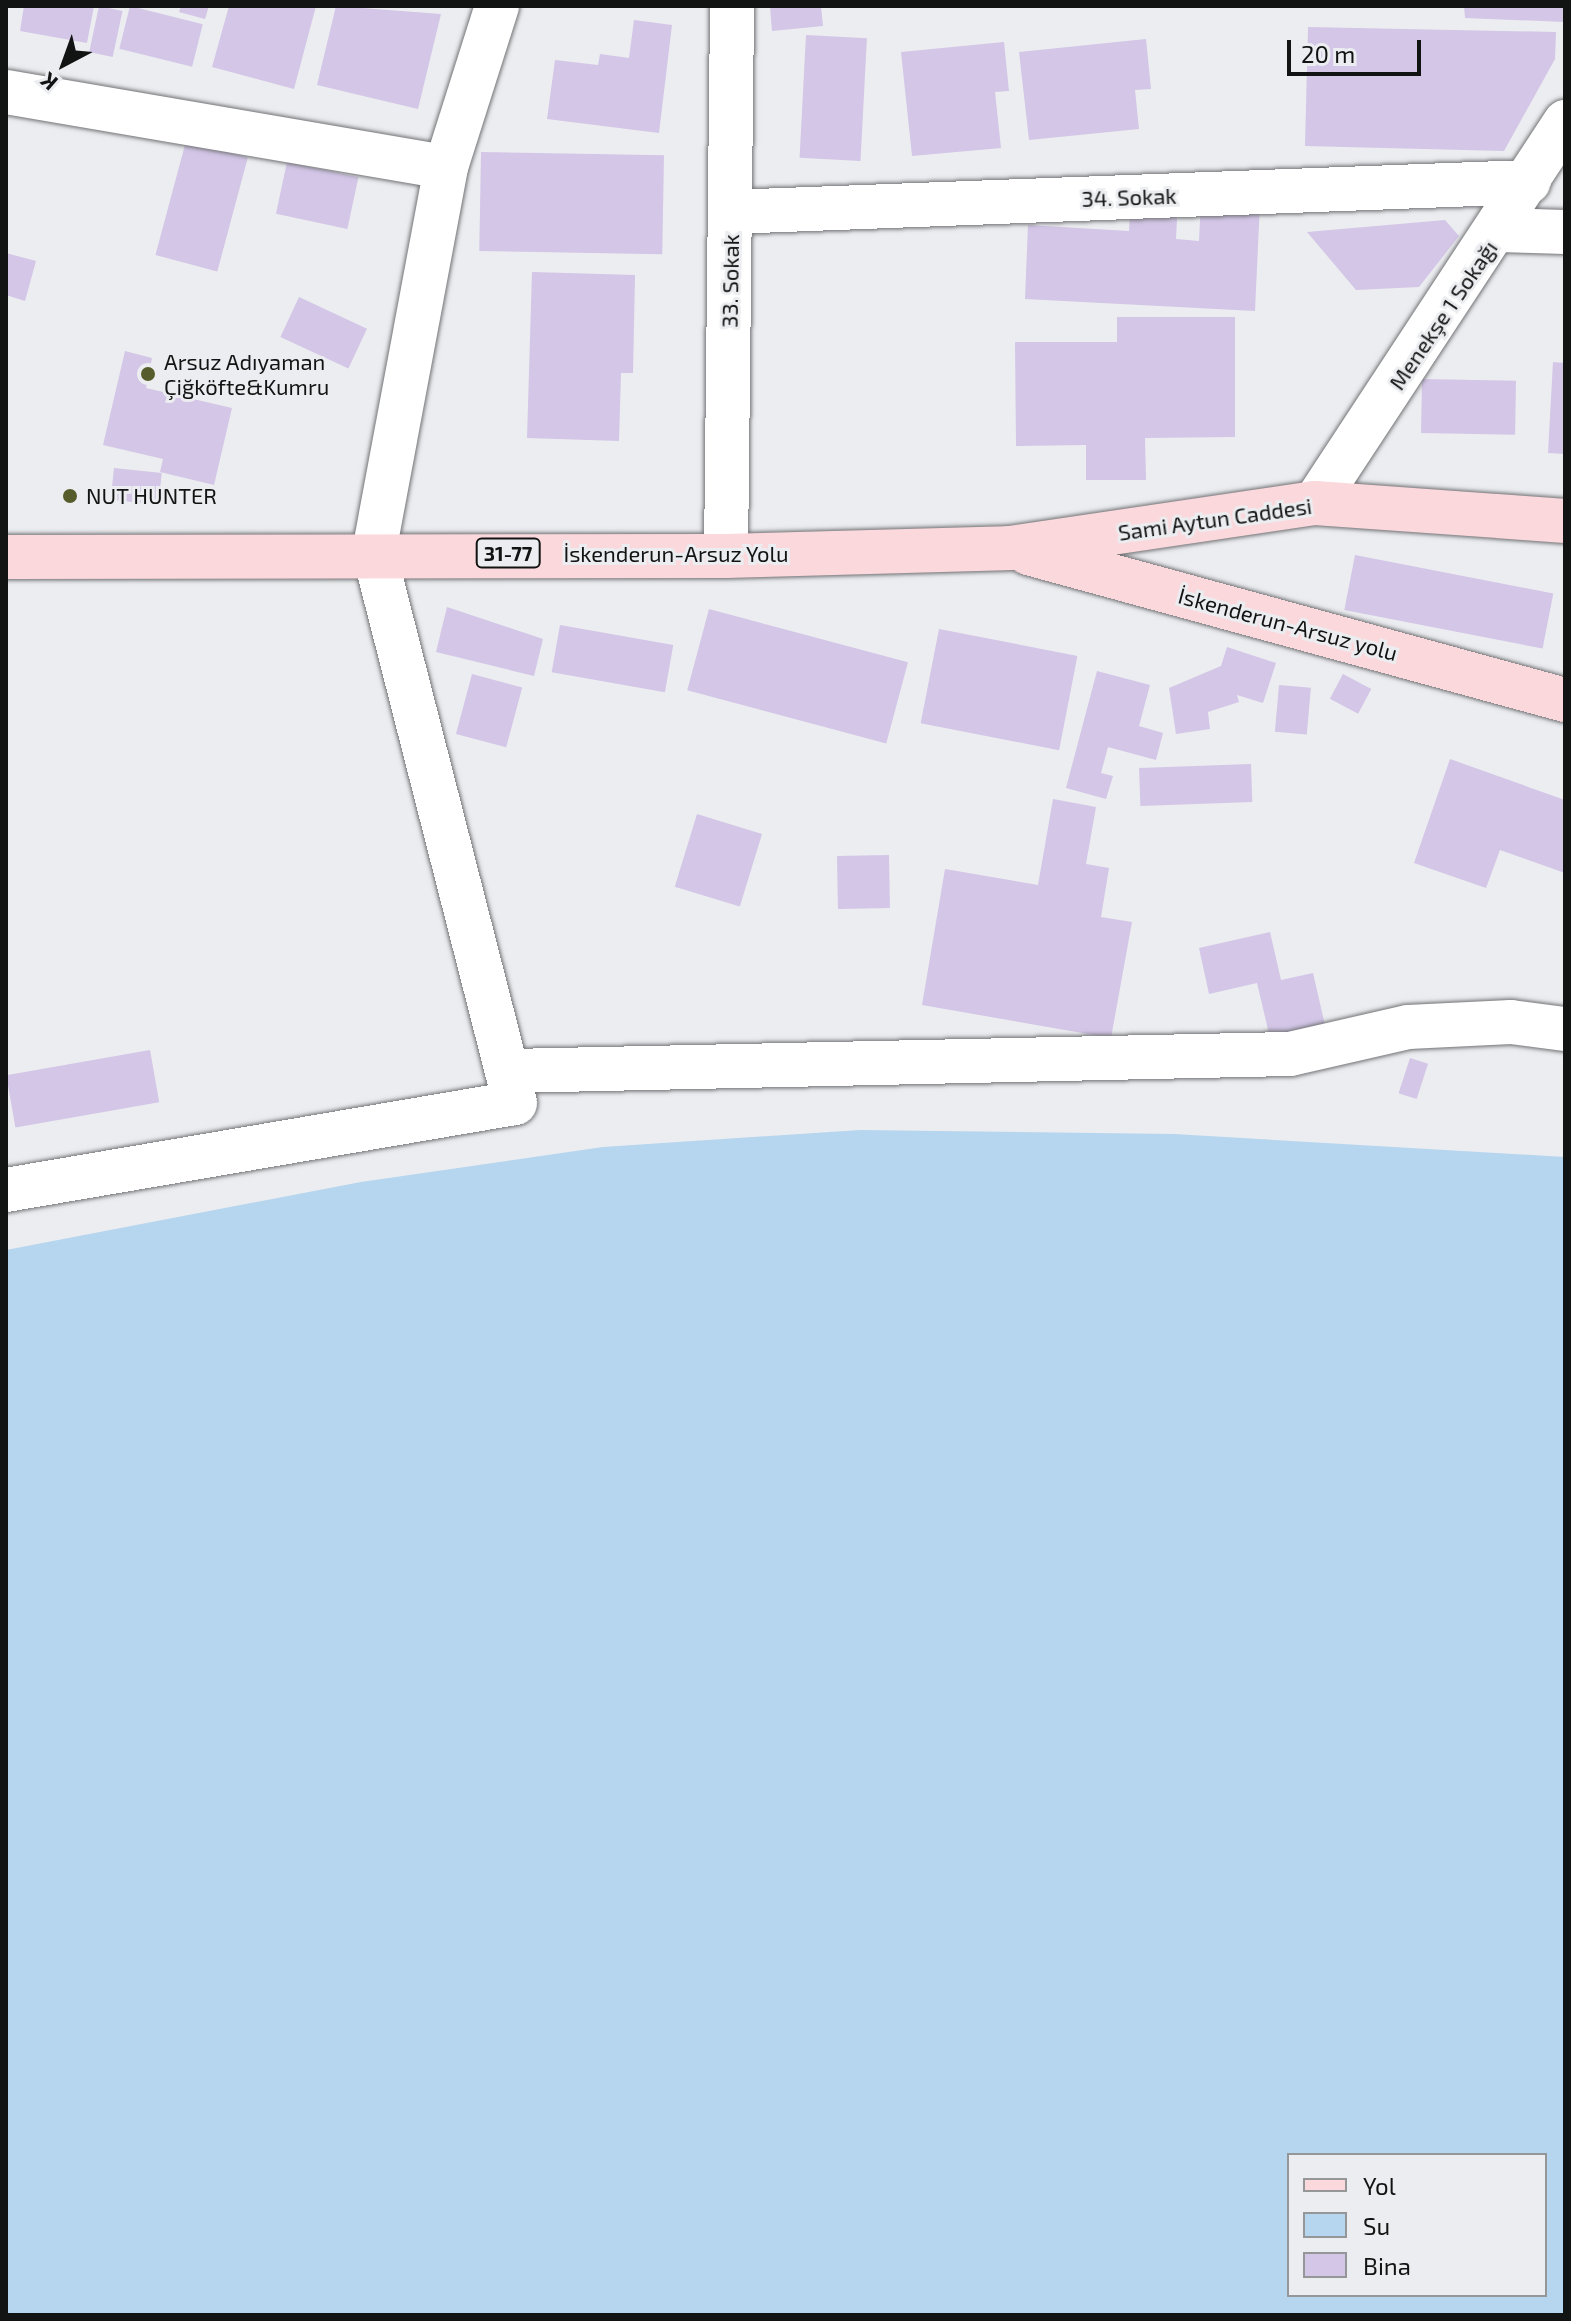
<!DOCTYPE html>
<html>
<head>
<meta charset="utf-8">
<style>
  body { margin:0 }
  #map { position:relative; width:1571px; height:2321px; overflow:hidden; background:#ecedf0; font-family:"Exo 2",sans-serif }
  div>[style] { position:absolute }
  .water>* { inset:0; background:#b6d5ee }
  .building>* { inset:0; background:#d3c6e7; transform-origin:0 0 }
  .roads { filter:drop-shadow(0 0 2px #727376) drop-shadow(0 0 2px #727376) }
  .minor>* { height:44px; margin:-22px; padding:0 22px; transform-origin:22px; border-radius:22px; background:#fff }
  .major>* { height:44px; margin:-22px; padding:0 22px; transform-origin:22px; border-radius:22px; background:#fbd8db }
  .dots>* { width:22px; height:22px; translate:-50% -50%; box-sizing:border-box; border:4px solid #ecedf0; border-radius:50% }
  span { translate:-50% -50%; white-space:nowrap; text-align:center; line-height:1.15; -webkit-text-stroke:6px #ecedf0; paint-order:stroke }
  .shield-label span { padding:2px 6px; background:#ecedf0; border:2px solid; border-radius:6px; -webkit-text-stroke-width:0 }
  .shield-label { font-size:20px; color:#121313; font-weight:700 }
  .street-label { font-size:22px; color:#121313 }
  .poi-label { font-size:22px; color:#121313 }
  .left { translate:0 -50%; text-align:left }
  .frame { position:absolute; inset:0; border:8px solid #121313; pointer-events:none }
  .legend { position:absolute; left:1287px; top:2153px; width:260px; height:144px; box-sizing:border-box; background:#ecedf0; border:2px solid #959698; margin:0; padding:10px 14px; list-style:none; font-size:24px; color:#121313 }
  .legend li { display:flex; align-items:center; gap:16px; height:40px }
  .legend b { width:40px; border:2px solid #959698 }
  .north { position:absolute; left:24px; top:24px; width:80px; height:80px; -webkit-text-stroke:6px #ecedf0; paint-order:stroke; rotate:221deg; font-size:22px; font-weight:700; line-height:32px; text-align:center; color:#121313 }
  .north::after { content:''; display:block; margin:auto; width:28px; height:36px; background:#121313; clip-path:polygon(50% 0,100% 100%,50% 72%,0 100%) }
  .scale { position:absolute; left:1287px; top:40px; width:134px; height:36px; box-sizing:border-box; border:4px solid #121313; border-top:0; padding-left:10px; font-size:24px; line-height:28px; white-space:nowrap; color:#121313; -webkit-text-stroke:6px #ecedf0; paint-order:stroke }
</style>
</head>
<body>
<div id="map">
  <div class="water">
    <div style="clip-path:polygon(evenodd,860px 1130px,1174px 1134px,1565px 1157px,1565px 2315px,6px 2315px,6px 1250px,361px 1182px,603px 1147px,860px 1130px,1289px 2155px,1545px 2155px,1545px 2295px,1289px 2295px,1289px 2155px)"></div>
  </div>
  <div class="building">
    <div style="clip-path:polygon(24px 6px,94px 6px,87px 43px,20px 31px)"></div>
    <div style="left:99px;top:6px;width:24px;height:47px;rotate:12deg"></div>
    <div style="left:130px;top:6px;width:75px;height:44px;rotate:14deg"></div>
    <div style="clip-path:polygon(181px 6px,209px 6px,205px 19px,179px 12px)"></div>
    <div style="clip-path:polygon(229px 6px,316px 6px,294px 89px,212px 67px)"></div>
    <div style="clip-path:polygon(336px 6px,441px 14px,418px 109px,317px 85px)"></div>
    <div style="clip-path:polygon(770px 6px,821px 6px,823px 26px,772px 31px)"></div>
    <div style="clip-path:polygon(1464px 6px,1565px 6px,1565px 22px,1465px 18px)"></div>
    <div style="clip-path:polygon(634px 20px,672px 25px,659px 133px,547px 119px,555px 60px,598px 65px,600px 54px,629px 58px)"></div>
    <div style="clip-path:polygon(1308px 27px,1556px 32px,1555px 59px,1504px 151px,1305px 146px)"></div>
    <div style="left:806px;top:35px;width:61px;height:123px;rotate:3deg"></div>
    <div style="clip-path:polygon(1146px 39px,1151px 89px,1135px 90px,1139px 129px,1029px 140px,1019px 52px)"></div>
    <div style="clip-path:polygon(1004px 42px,1009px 91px,995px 92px,1001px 148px,912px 156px,901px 52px)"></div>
    <div style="left:186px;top:141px;width:64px;height:118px;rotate:15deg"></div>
    <div style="left:481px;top:152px;width:183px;height:99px;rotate:1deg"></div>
    <div style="left:287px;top:162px;width:73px;height:53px;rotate:12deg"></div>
    <div style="clip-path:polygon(1131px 197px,1178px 200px,1176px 239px,1199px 241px,1201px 199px,1260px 203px,1255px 311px,1025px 299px,1028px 225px,1129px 231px)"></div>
    <div style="clip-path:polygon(1445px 220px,1459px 236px,1419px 287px,1356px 290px,1307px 232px)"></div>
    <div style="clip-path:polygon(6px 253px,36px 261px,25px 301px,6px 295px)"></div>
    <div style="clip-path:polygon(532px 272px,635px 275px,633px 373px,621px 373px,619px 441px,527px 438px)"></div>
    <div style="left:299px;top:297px;width:75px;height:44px;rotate:25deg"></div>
    <div style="clip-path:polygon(1117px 317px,1235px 317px,1235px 437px,1145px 438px,1146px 480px,1086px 480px,1086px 445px,1016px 446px,1015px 342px,1117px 342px)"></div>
    <div style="clip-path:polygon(125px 351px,152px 358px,146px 388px,232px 408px,214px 485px,160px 472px,163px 459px,103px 445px)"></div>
    <div style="clip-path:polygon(1553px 362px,1565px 363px,1565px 454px,1548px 453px)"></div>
    <div style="left:1422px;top:379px;width:94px;height:54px;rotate:1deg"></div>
    <div style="left:114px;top:468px;width:48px;height:32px;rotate:6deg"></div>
    <div style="left:1355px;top:555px;width:202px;height:56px;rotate:11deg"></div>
    <div style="clip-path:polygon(447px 607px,543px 639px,534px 676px,436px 652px)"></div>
    <div style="left:709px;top:609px;width:206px;height:84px;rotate:15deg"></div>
    <div style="left:560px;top:625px;width:115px;height:48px;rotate:10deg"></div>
    <div style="left:939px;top:629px;width:141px;height:96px;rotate:11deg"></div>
    <div style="clip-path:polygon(1227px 647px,1276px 663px,1263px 703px,1237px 695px,1239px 702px,1208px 712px,1210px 729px,1176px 734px,1169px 688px,1221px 666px)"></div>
    <div style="clip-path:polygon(1097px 671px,1150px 685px,1139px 726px,1163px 733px,1156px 760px,1108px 747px,1101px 773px,1113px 776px,1106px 799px,1066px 788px)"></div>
    <div style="left:472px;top:674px;width:52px;height:62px;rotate:15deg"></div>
    <div style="left:1343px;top:674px;width:32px;height:28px;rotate:28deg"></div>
    <div style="left:1279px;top:685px;width:32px;height:47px;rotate:5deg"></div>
    <div style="clip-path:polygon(1450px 759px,1565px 800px,1565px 873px,1500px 850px,1486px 888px,1414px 863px)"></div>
    <div style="left:1251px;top:764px;width:38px;height:112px;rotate:88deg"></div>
    <div style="clip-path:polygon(1053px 799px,1096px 807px,1086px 864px,1109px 868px,1101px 917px,1132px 922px,1111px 1038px,922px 1005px,945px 869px,1038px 885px)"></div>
    <div style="left:697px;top:814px;width:68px;height:76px;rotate:17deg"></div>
    <div style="left:889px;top:855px;width:53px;height:52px;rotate:89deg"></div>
    <div style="clip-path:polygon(1270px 932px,1281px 980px,1313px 973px,1325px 1025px,1270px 1038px,1257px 983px,1209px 994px,1199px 948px)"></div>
    <div style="left:150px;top:1050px;width:53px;height:146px;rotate:80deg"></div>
    <div style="left:1410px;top:1058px;width:19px;height:37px;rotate:18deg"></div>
  </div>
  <div class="roads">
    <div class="minor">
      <div style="left:6px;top:92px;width:446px;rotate:9.7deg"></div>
      <div style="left:730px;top:212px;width:799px;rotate:-2.15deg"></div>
      <div style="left:1500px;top:230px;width:65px;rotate:1.8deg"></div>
      <div style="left:1315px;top:503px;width:456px;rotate:-56.7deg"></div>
      <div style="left:726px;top:556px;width:550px;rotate:-89.37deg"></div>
      <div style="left:510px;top:1071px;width:780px;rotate:-1.25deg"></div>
      <div style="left:1290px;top:1054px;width:121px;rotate:-12.9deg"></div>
      <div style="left:1408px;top:1027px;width:103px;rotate:-2.8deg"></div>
      <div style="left:1511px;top:1022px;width:54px;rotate:7.4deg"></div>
      <div style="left:6px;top:1190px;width:516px;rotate:-9.7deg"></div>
      <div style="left:515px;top:1103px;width:569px;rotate:-104.35deg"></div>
      <div style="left:374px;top:552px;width:392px;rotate:-79.4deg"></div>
      <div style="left:446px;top:167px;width:169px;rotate:-72.4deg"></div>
    </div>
    <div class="major">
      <div style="left:1028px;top:553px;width:557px;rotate:15.31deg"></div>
      <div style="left:6px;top:557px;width:720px;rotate:-0.08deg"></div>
      <div style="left:726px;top:556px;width:284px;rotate:-1.6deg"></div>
      <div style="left:1010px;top:548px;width:308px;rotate:-8.4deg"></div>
      <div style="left:1315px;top:503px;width:251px;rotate:4.1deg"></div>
    </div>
  </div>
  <div class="dots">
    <div style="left:148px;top:374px;background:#565c2b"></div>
    <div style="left:70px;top:496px;background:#565c2b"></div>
  </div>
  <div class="shield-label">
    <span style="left:508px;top:553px">31-77</span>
  </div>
  <div class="street-label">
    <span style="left:1129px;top:197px;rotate:-2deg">34. Sokak</span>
    <span style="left:730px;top:281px;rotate:-89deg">33. Sokak</span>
    <span style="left:1443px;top:315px;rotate:-56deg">Menekşe 1 Sokağı</span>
    <span style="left:1215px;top:519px;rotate:-8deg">Sami Aytun Caddesi</span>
    <span style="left:676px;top:554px">İskenderun-Arsuz Yolu</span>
    <span style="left:1288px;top:624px;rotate:15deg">İskenderun-Arsuz yolu</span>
  </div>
  <div class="poi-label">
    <span class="left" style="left:164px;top:374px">Arsuz Adıyaman<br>Çiğköfte&amp;Kumru</span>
    <span class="left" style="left:86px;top:496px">NUT HUNTER</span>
  </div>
  <div class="frame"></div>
  <ul class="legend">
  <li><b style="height:10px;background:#fbd8db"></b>Yol</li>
  <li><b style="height:22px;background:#b6d5ee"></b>Su</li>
  <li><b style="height:22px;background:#d3c6e7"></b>Bina</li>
  </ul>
  <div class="north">K</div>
  <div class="scale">20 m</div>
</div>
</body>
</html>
